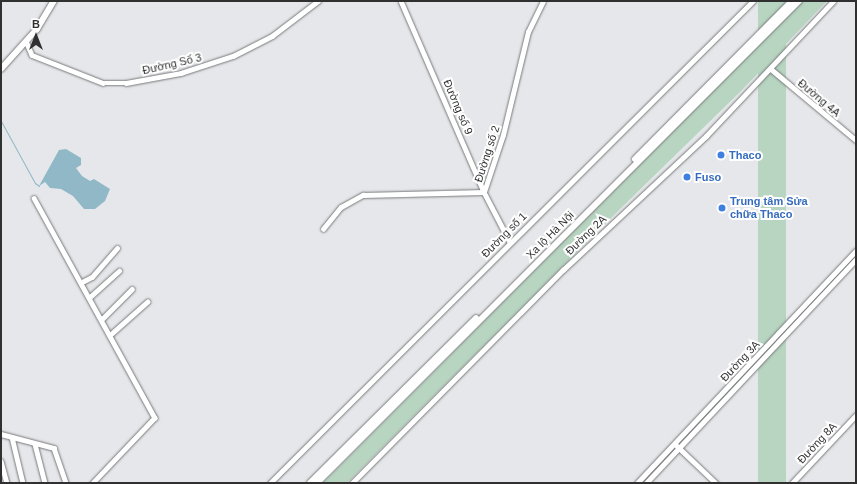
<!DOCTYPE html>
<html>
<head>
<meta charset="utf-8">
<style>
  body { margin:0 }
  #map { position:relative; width:857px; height:484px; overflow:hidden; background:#e6e7ea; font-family:Helvetica,sans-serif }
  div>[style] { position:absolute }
  .green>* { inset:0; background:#b7d5c0; transform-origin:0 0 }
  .water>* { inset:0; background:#90b8c6 }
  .stream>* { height:1px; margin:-0.5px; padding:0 0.5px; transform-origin:0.5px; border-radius:0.5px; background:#90b8c6 }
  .roads { filter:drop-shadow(0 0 1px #78797b) drop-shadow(0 0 1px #78797b) }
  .minor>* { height:4.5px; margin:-2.25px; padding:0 2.25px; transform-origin:2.25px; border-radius:2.25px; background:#fff }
  .major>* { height:5.5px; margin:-2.75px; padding:0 2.75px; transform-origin:2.75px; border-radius:2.75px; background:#fff }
  .highway>* { height:6px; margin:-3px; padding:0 3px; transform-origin:3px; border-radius:3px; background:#fff }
  .dots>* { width:11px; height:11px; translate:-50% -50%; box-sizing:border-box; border:2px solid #fff; border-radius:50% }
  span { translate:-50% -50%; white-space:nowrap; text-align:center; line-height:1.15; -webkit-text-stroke:4px #fff; paint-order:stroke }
  .street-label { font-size:11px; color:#303031 }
  .shop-label { font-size:11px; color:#366cbe; font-weight:700 }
  .left { translate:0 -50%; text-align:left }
  .frame { position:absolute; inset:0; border:2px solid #303031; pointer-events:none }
  .north { position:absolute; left:16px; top:16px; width:40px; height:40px; -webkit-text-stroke:3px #fff; paint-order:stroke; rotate:0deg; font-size:11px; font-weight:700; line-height:16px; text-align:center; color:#303031 }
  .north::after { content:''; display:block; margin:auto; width:14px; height:18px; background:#303031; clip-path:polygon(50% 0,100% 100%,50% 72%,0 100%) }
</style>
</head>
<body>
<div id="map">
  <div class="green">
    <div style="left:758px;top:1px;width:28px;height:683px"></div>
    <div style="clip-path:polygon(803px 1px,827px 1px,740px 92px,618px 211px,347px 483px,323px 483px)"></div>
    <div style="clip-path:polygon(856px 253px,707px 415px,684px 436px,725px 394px)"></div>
  </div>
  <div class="water">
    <div style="clip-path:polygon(66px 149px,81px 158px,81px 165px,76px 168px,82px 176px,90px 181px,94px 179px,110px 189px,105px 201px,95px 209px,84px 209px,73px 196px,61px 189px,50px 188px,45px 182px,39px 186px,59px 150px)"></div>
  </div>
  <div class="stream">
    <div style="left:1px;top:121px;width:71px;rotate:61.3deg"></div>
    <div style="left:35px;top:183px;width:5px;rotate:37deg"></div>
  </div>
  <div class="roads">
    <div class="minor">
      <div style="left:401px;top:1px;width:208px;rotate:66.5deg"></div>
      <div style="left:484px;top:192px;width:56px;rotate:62.5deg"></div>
      <div style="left:26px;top:41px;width:15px;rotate:67deg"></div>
      <div style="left:32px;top:55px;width:76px;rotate:21.5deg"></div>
      <div style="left:103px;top:83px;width:23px"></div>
      <div style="left:126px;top:83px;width:56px;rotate:-10.3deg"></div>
      <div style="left:181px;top:73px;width:55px;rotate:-18.1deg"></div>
      <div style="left:233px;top:56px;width:44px;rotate:-27.1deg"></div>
      <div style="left:272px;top:36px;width:58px;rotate:-37.3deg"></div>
      <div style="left:771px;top:69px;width:111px;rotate:39.9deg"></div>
      <div style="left:34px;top:198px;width:251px;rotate:61.2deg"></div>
      <div style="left:155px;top:418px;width:90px;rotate:133.6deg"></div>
      <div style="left:323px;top:229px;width:28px;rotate:-51deg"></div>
      <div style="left:341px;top:207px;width:25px;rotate:-29deg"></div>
      <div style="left:363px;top:195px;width:121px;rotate:-1.4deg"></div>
      <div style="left:484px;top:192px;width:60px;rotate:-71.6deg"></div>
      <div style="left:503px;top:135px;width:106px;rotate:-76.4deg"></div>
      <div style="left:528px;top:32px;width:34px;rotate:-64deg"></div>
      <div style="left:82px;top:282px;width:11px;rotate:-27deg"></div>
      <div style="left:92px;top:277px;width:38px;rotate:-49deg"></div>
      <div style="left:90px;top:297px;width:39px;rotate:-42deg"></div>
      <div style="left:102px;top:319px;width:42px;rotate:-45deg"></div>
      <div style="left:110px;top:335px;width:50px;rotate:-41.7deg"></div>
      <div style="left:1px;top:434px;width:55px;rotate:14.8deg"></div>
      <div style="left:54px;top:448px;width:37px;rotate:71deg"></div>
      <div style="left:12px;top:437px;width:47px;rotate:76.6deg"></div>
      <div style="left:35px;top:444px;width:40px;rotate:75.6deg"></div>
      <div style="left:677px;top:446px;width:54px;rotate:43.5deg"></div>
      <div style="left:1px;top:461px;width:23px;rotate:75deg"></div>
      <div style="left:270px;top:483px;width:682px;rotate:-44.94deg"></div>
      <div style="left:352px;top:483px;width:300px;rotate:-45.3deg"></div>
      <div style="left:563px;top:270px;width:196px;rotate:-43.1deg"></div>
      <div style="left:706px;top:136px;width:185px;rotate:-46.7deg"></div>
      <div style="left:637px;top:483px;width:319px;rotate:-46.7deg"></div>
      <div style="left:646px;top:483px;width:307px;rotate:-46.8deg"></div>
      <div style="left:792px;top:483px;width:93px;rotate:-46.7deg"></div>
    </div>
    <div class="major">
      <div style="left:1px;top:69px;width:54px;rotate:-48deg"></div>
      <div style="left:37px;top:29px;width:33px;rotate:-59deg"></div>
    </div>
    <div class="highway">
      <div style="left:635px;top:159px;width:223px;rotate:-45.2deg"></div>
      <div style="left:310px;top:483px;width:234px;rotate:-44.8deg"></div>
      <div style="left:317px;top:483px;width:682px;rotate:-45deg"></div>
    </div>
  </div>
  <div class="dots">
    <div style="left:721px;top:155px;background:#3f7fe0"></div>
    <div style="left:687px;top:177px;background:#3f7fe0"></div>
    <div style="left:722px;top:208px;background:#3f7fe0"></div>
  </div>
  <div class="street-label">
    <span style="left:172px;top:64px;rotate:-13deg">Đường Số 3</span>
    <span style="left:819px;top:98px;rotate:40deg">Đường 4A</span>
    <span style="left:458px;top:107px;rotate:67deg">Đường số 9</span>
    <span style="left:487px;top:154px;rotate:-72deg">Đường số 2</span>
    <span style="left:504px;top:235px;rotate:-45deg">Đường số 1</span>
    <span style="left:550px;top:235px;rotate:-45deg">Xa lộ Hà Nội</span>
    <span style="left:586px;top:235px;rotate:-44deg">Đường 2A</span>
    <span style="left:740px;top:361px;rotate:-47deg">Đường 3A</span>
    <span style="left:817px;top:443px;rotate:-47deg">Đường 8A</span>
  </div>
  <div class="shop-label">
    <span class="left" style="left:729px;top:155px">Thaco</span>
    <span class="left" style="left:695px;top:177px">Fuso</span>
    <span class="left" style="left:730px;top:208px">Trung tâm Sửa<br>chữa Thaco</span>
  </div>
  <div class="frame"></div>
  <div class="north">B</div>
</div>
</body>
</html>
